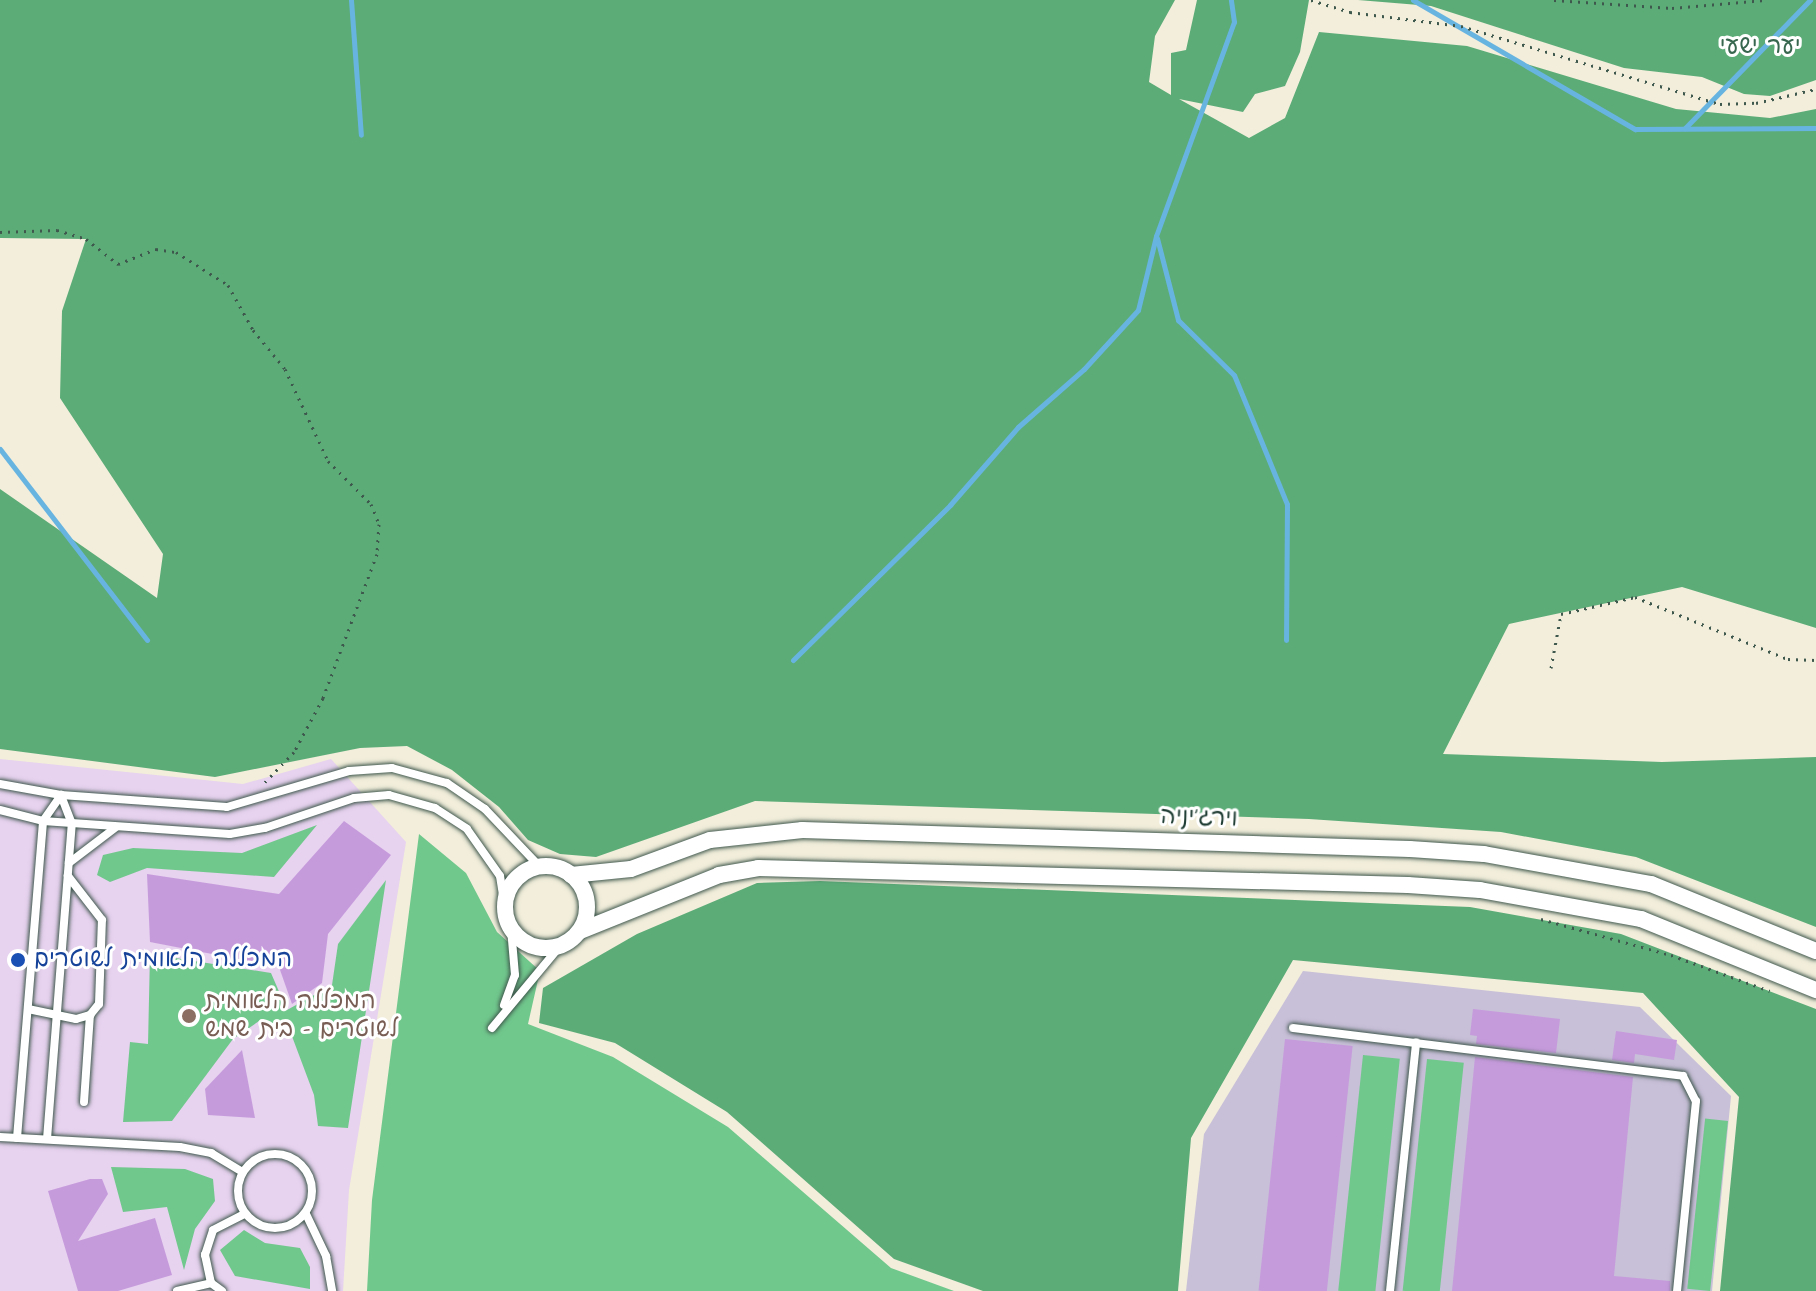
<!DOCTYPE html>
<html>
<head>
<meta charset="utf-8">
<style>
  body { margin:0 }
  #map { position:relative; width:1816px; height:1291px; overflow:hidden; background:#f2eedb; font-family:"Architects Daughter","Playpen Sans Hebrew",sans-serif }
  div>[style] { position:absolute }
  .built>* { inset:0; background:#e7d2ef }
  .industrial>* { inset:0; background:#c8bfd8 }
  .green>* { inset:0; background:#71c88d; transform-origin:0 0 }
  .forest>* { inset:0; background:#5cac78 }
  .stream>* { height:5px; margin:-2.5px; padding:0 2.5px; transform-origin:2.5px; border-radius:2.5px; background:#68b4e1 }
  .building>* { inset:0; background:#c69bdc; transform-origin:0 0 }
  .path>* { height:3px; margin-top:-1.5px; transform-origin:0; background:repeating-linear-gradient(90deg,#3f584d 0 2px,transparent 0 8px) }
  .roads { filter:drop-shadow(0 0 2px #3f584d) drop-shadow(0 0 2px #3f584d) }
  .lane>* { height:8px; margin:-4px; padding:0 4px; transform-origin:4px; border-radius:4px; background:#fff }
  .lane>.ring { margin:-4px; padding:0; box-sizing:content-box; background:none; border:8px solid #fff; border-radius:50% }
  .street>* { height:16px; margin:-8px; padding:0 8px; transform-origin:8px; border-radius:8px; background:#fff }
  .street>.ring { margin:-8px; padding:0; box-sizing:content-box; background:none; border:16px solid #fff; border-radius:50% }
  .dots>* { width:22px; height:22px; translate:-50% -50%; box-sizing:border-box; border:4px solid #fff; border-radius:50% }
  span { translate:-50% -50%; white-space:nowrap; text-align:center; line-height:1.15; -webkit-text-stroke:6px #fff; paint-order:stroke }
  .park-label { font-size:24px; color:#38674f }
  .street-label { font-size:24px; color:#1f3d34 }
  .transit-label { font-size:24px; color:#164399 }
  .left { translate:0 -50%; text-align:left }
  .education-label { font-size:24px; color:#785e54 }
</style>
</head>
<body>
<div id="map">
  <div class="built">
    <div style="clip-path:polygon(0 759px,243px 784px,331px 759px,406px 842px,349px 1190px,343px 1291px,0 1291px)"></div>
  </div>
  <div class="industrial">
    <div style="clip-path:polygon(1303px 971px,1640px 1007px,1731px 1096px,1712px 1291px,1186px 1291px,1204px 1134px)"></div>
  </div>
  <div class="green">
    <div style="clip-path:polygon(317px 825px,274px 877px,147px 868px,110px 882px,97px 875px,103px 855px,133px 848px,242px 853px)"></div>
    <div style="clip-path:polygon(419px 834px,466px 873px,497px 932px,540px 971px,528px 1024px,613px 1057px,728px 1127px,891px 1268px,954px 1291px,367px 1291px,372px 1200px)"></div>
    <div style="clip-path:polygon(386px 880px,348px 1128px,318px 1126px,314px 1095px,290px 1031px,262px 1019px,233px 1039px,172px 1121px,123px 1122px,130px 1042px,148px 1044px,150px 954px,271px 973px,287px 1010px,332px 985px,338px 944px)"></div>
    <div style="left:1363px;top:1055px;width:37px;height:237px;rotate:6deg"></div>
    <div style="left:1427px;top:1059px;width:37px;height:233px;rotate:6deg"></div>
    <div style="left:1728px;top:1121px;width:171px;height:23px;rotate:96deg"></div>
    <div style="clip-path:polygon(111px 1167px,185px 1169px,213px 1179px,215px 1201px,195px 1229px,184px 1270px,167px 1207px,123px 1212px)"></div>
    <div style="clip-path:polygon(244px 1230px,265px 1243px,300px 1248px,310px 1267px,310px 1289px,235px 1276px,220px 1250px)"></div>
  </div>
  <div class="forest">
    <div style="clip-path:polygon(0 0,1175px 0,1155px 36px,1149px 82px,1171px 95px,1171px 53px,1186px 50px,1197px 0,1309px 0,1300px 52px,1285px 86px,1255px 94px,1243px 112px,1179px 99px,1249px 138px,1285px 118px,1319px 32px,1467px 46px,1676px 109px,1770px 118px,1816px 109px,1816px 628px,1682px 587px,1509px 624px,1443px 754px,1662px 762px,1816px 757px,1816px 927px,1636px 857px,1501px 832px,1309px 819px,755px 801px,596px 857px,560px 854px,528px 840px,499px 807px,452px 770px,407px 746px,360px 748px,215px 777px,0 749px,0 489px,157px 598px,163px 554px,60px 398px,62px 311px,86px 239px,0 238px)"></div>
    <div style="clip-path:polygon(1358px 0,1816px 0,1816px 80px,1770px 96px,1744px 94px,1702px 77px,1624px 68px,1431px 6px)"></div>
    <div style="clip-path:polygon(820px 881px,1470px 907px,1621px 934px,1816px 1009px,1816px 1291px,1720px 1291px,1739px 1097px,1643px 993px,1293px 960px,1191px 1138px,1178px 1291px,983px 1291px,894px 1259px,727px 1112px,615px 1043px,539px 1023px,543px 988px,637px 934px,757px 883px)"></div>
  </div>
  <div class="stream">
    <div style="left:351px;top:0;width:135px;rotate:85.8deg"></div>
    <div style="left:1413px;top:0;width:257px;rotate:30.2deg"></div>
    <div style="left:1635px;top:129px;width:181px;rotate:-0.3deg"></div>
    <div style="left:1685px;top:128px;width:179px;rotate:-45.7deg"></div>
    <div style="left:1157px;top:238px;width:85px;rotate:75.6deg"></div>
    <div style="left:1178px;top:320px;width:78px;rotate:44.5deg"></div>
    <div style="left:1234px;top:375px;width:139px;rotate:67.7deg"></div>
    <div style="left:1287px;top:504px;width:136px;rotate:90.4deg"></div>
    <div style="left:0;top:449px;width:241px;rotate:52.4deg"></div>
    <div style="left:793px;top:660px;width:221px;rotate:-44.6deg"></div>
    <div style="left:950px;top:505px;width:103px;rotate:-48.9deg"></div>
    <div style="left:1018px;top:427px;width:88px;rotate:-41.3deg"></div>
    <div style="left:1084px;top:369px;width:80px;rotate:-47.5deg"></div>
    <div style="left:1138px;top:310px;width:76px;rotate:-76.3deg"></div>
    <div style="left:1156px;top:236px;width:228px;rotate:-70deg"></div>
    <div style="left:1234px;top:22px;width:22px;rotate:-98deg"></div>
  </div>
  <div class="building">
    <div style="clip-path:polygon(344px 821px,391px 855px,328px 934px,322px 983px,292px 1004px,279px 967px,150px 942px,147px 874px,279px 894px)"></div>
    <div style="clip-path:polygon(1473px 1009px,1560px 1019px,1556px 1053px,1476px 1044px,1477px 1036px,1470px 1035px)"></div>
    <div style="clip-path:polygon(1616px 1031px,1677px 1040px,1674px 1060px,1635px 1054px,1634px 1063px,1612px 1060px)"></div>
    <div style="left:1285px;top:1039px;width:68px;height:253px;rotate:6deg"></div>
    <div style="clip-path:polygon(242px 1050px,255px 1118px,208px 1115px,205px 1089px)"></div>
    <div style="clip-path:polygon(1475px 1057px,1633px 1077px,1614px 1276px,1670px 1281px,1670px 1291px,1452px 1291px)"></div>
    <div style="clip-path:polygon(90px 1179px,102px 1179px,108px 1194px,78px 1241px,155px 1218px,172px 1275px,118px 1291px,78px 1291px,48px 1191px)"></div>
  </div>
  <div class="path">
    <div style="left:1311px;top:0;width:41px;rotate:17.1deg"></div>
    <div style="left:1350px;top:12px;width:112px;rotate:7.2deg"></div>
    <div style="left:1461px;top:26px;width:270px;rotate:16.8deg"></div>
    <div style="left:1720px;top:104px;width:36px;rotate:-2deg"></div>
    <div style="left:1756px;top:103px;width:62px;rotate:-13.1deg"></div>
    <div style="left:1554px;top:0;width:118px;rotate:3.9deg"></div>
    <div style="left:1672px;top:8px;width:93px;rotate:-4.9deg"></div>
    <div style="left:0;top:232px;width:57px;rotate:-2deg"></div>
    <div style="left:57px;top:230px;width:30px;rotate:17deg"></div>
    <div style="left:86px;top:239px;width:41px;rotate:38deg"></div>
    <div style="left:118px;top:264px;width:41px;rotate:-21.5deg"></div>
    <div style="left:156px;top:249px;width:20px;rotate:9deg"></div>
    <div style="left:176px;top:252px;width:62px;rotate:32.4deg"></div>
    <div style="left:228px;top:285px;width:51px;rotate:60.9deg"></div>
    <div style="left:253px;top:330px;width:50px;rotate:50.6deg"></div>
    <div style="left:285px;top:369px;width:102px;rotate:64.9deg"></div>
    <div style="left:328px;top:461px;width:61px;rotate:45deg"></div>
    <div style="left:371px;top:504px;width:22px;rotate:68deg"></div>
    <div style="left:379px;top:524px;width:30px;rotate:94deg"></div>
    <div style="left:377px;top:554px;width:154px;rotate:110.6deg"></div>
    <div style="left:323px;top:698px;width:61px;rotate:118.2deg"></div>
    <div style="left:294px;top:752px;width:42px;rotate:134deg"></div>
    <div style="left:1551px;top:668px;width:55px;rotate:-79.5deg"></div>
    <div style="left:1561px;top:614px;width:76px;rotate:-12.9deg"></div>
    <div style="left:1635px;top:597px;width:165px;rotate:22.1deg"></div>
    <div style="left:1788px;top:659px;width:28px;rotate:2deg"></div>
    <div style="left:1541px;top:919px;width:135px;rotate:15.5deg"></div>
    <div style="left:1671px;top:955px;width:105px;rotate:20deg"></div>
  </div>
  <div class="roads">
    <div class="lane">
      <div style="left:0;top:784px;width:62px;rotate:10.2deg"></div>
      <div style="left:61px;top:795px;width:166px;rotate:4.1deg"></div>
      <div style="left:227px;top:807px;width:127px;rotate:-16.4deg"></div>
      <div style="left:349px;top:771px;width:43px;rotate:-4deg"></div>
      <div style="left:392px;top:768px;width:57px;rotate:15.3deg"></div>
      <div style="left:447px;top:783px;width:46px;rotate:34.4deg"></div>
      <div style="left:485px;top:809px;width:80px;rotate:46.5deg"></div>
      <div style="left:0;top:810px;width:44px;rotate:14.3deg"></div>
      <div style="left:43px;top:821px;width:187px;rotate:4deg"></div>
      <div style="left:230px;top:834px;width:36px;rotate:-10deg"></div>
      <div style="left:265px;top:828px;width:94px;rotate:-18.6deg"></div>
      <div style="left:354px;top:798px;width:35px;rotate:-5deg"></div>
      <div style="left:389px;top:795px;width:48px;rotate:15.8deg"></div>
      <div style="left:435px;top:808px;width:38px;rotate:33deg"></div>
      <div style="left:467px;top:829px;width:57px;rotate:54.9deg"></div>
      <div style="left:500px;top:876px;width:32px;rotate:81deg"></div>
      <div style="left:69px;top:863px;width:58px;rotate:-37.3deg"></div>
      <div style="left:504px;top:1005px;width:32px;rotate:-70deg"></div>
      <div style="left:515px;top:975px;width:47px;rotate:-94.9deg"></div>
      <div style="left:28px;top:1009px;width:49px;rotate:11.8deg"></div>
      <div style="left:76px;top:1019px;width:15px;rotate:-16deg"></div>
      <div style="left:90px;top:1015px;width:14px;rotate:-51deg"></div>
      <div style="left:99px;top:1004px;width:84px;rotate:-88deg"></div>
      <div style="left:102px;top:920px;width:56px;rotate:-127.7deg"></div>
      <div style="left:492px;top:1028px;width:108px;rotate:-50.3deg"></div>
      <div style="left:1293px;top:1028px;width:393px;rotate:7deg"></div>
      <div style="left:1683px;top:1076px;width:28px;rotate:63deg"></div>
      <div style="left:1696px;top:1101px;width:191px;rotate:95.7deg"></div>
      <div style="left:84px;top:1102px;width:87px;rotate:-86.1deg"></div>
      <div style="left:0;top:1137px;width:180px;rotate:3.2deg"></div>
      <div style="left:180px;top:1147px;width:32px;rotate:11deg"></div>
      <div style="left:211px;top:1153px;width:37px;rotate:31deg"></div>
      <div style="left:17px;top:1138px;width:318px;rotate:-85.3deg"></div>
      <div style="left:43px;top:821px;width:32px;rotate:-55deg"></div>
      <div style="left:47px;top:1139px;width:316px;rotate:-85.5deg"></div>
      <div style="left:72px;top:824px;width:31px;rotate:-111deg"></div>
      <div class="ring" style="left:238px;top:1154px;width:66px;height:66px"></div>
      <div style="left:306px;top:1214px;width:47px;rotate:64.5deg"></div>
      <div style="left:326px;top:1256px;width:36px;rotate:80deg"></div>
      <div style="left:177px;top:1291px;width:35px;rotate:-13deg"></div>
      <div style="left:222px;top:1291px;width:14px;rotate:-144deg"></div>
      <div style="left:211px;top:1283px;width:29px;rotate:-102deg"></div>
      <div style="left:205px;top:1255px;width:26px;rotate:-72deg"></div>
      <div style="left:213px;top:1230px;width:36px;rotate:-27deg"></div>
      <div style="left:1390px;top:1291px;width:250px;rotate:-84deg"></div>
    </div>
    <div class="street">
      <div class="ring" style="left:505px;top:866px;width:66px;height:66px"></div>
      <div style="left:571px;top:875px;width:60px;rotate:-5.7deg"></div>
      <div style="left:631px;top:869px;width:84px;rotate:-20.2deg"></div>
      <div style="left:710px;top:840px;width:93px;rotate:-6.2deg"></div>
      <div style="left:802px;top:830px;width:608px;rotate:1.79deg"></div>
      <div style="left:1410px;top:849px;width:74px;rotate:3.9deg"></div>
      <div style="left:1484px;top:854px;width:170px;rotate:10.2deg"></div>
      <div style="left:1651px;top:884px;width:178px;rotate:22.1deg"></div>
      <div style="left:580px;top:931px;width:150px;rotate:-21.9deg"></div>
      <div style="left:719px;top:875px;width:40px;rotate:-10deg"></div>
      <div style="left:758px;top:868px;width:650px;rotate:1.5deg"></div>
      <div style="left:1408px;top:885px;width:72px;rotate:4deg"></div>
      <div style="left:1480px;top:890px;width:164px;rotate:10.2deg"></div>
      <div style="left:1641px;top:919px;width:189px;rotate:22.1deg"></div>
    </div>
  </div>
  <div class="dots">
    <div style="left:18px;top:960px;background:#1a4fb4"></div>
    <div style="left:189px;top:1016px;background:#8d6e63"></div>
  </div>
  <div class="park-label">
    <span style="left:1760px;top:47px">יער ישעי</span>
  </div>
  <div class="street-label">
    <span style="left:1199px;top:818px;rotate:2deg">וירג'יניה</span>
  </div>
  <div class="transit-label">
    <span class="left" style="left:34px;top:960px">המכללה הלאומית לשוטרים</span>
  </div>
  <div class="education-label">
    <span class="left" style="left:205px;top:1016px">המכללה הלאומית<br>לשוטרים - בית שמש</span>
  </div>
</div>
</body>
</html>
